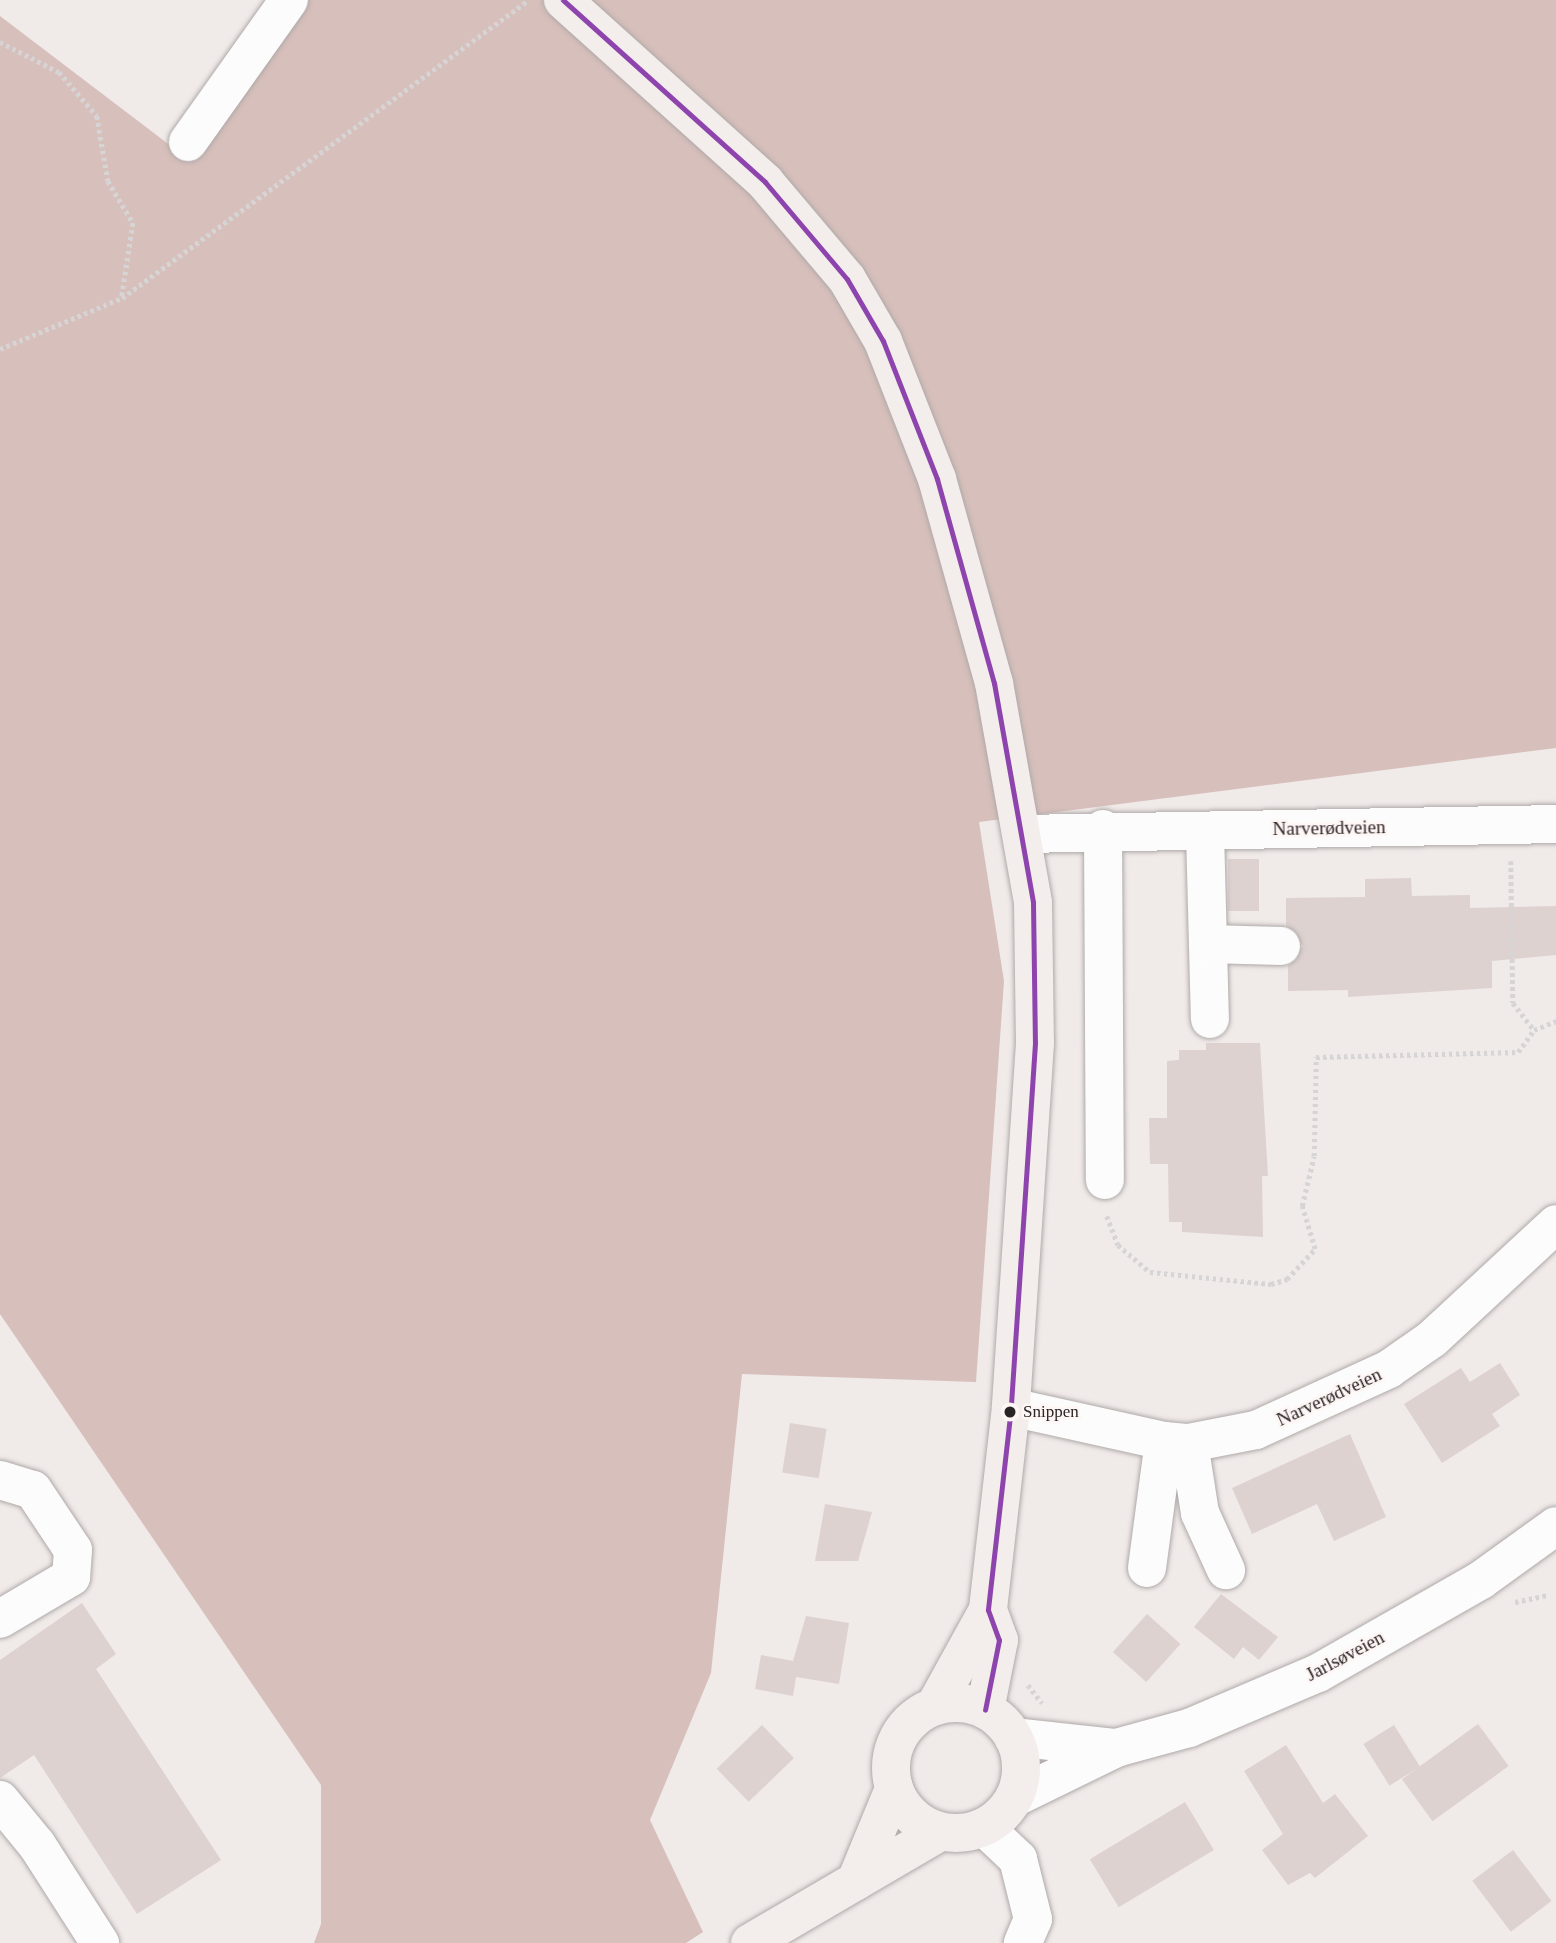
<!DOCTYPE html>
<html>
<head>
<meta charset="utf-8">
<style>
  body { margin:0 }
  #map { position:relative; width:1556px; height:1943px; overflow:hidden; background:#f0eae9; font-family:Georgia,serif }
  div>[style] { position:absolute }
  .forest>* { inset:0; background:#d7bfbb }
  .building>* { inset:0; background:#ddd2d0; transform-origin:0 0 }
  .path>* { height:4.5px; margin-top:-2.25px; transform-origin:0; background:repeating-linear-gradient(90deg,#d6d4d4 0 3.5px,transparent 0 7px) }
  .roads { filter:drop-shadow(0 0 2px #afaaa9) drop-shadow(0 0 2px #afaaa9) }
  .minor>* { height:38px; margin:-19px; padding:0 19px; transform-origin:19px; border-radius:19px; background:#fdfcfc }
  .major>* { height:38px; margin:-19px; padding:0 19px; transform-origin:19px; border-radius:19px; background:#f3edec }
  .major>.ring { margin:-19px; padding:0; box-sizing:content-box; background:none; border:38px solid #f3edec; border-radius:50% }
  .bus-1>* { height:5px; margin:-2.5px; padding:0 2.5px; transform-origin:2.5px; border-radius:2.5px; background:#8e44ad }
  .dots>* { width:19px; height:19px; translate:-50% -50%; box-sizing:border-box; border:4px solid #fef6f4; border-radius:50% }
  span { translate:-50% -50%; white-space:nowrap; text-align:center; line-height:1.15; -webkit-text-stroke:5px #fef6f4; paint-order:stroke }
  .bus-label { font-size:17px; color:#292525 }
  .left { translate:0 -50%; text-align:left }
  .street-label { font-size:19px; color:#292525 }
</style>
</head>
<body>
<div id="map">
  <div class="forest">
    <div style="clip-path:polygon(308px 0,1556px 0,1556px 748px,979px 822px,1004px 981px,976px 1382px,742px 1374px,711px 1673px,650px 1820px,703px 1932px,686px 1943px,314px 1943px,321px 1924px,321px 1785px,0 1314px,0 16px,188px 159px)"></div>
  </div>
  <div class="building">
    <div style="left:1259px;top:859px;width:52px;height:31px;rotate:90deg"></div>
    <div style="clip-path:polygon(1411px 878px,1412px 896px,1470px 895px,1470px 908px,1556px 906px,1556px 955px,1492px 961px,1492px 988px,1348px 997px,1348px 990px,1288px 991px,1288px 966px,1303px 946px,1286px 925px,1286px 898px,1365px 897px,1365px 879px)"></div>
    <div style="clip-path:polygon(1206px 1043px,1260px 1043px,1268px 1176px,1262px 1176px,1263px 1237px,1182px 1232px,1182px 1222px,1169px 1222px,1168px 1164px,1150px 1164px,1149px 1118px,1167px 1118px,1167px 1061px,1179px 1060px,1179px 1050px,1206px 1050px)"></div>
    <div style="clip-path:polygon(1500px 1363px,1520px 1395px,1492px 1414px,1500px 1426px,1442px 1463px,1404px 1404px,1461px 1368px,1470px 1382px)"></div>
    <div style="left:790px;top:1423px;width:37px;height:50px;rotate:9deg"></div>
    <div style="clip-path:polygon(1350px 1434px,1386px 1517px,1334px 1541px,1317px 1504px,1252px 1534px,1232px 1488px)"></div>
    <div style="clip-path:polygon(825px 1504px,872px 1512px,858px 1561px,815px 1561px)"></div>
    <div style="clip-path:polygon(1221px 1594px,1278px 1637px,1259px 1660px,1243px 1647px,1234px 1659px,1194px 1627px)"></div>
    <div style="clip-path:polygon(82px 1603px,116px 1654px,96px 1669px,221px 1860px,137px 1914px,34px 1755px,0 1778px,0 1660px)"></div>
    <div style="left:1147px;top:1614px;width:45px;height:51px;rotate:42deg"></div>
    <div style="clip-path:polygon(806px 1616px,849px 1623px,839px 1684px,796px 1677px,793px 1696px,755px 1689px,761px 1655px,793px 1661px)"></div>
    <div style="left:1478px;top:1724px;width:52px;height:94px;rotate:54deg"></div>
    <div style="left:762px;top:1725px;width:46px;height:63px;rotate:46deg"></div>
    <div style="left:1394px;top:1725px;width:49px;height:36px;rotate:58deg"></div>
    <div style="clip-path:polygon(1286px 1745px,1323px 1803px,1335px 1794px,1368px 1836px,1315px 1878px,1310px 1873px,1288px 1885px,1262px 1850px,1283px 1834px,1244px 1771px)"></div>
    <div style="left:1185px;top:1802px;width:56px;height:111px;rotate:59deg"></div>
    <div style="left:1513px;top:1850px;width:64px;height:51px;rotate:53deg"></div>
  </div>
  <div class="path">
    <div style="left:0;top:42px;width:66px;rotate:27deg"></div>
    <div style="left:59px;top:72px;width:58px;rotate:49.2deg"></div>
    <div style="left:97px;top:116px;width:66px;rotate:80.4deg"></div>
    <div style="left:108px;top:181px;width:49px;rotate:59.2deg"></div>
    <div style="left:133px;top:223px;width:75px;rotate:98.5deg"></div>
    <div style="left:0;top:349px;width:132px;rotate:-22.7deg"></div>
    <div style="left:122px;top:298px;width:501px;rotate:-36.23deg"></div>
    <div style="left:1511px;top:861px;width:142px;rotate:89.2deg"></div>
    <div style="left:1513px;top:1003px;width:34px;rotate:52deg"></div>
    <div style="left:1107px;top:1216px;width:31px;rotate:69deg"></div>
    <div style="left:1118px;top:1245px;width:42px;rotate:40.2deg"></div>
    <div style="left:1150px;top:1272px;width:122px;rotate:5.7deg"></div>
    <div style="left:1271px;top:1284px;width:17px;rotate:-17deg"></div>
    <div style="left:1287px;top:1279px;width:41px;rotate:-47deg"></div>
    <div style="left:1315px;top:1249px;width:45px;rotate:-106.8deg"></div>
    <div style="left:1302px;top:1206px;width:51px;rotate:-76.5deg"></div>
    <div style="left:1314px;top:1156px;width:99px;rotate:-88.8deg"></div>
    <div style="left:1316px;top:1057px;width:202px;rotate:-1.4deg"></div>
    <div style="left:1518px;top:1052px;width:27px;rotate:-54deg"></div>
    <div style="left:1534px;top:1030px;width:24px;rotate:-22deg"></div>
    <div style="left:1515px;top:1602px;width:33px;rotate:-12deg"></div>
    <div style="left:1028px;top:1685px;width:23px;rotate:52deg"></div>
  </div>
  <div class="roads">
    <div class="minor">
      <div style="left:188px;top:142px;width:174px;rotate:-54.6deg"></div>
      <div style="left:1103px;top:829px;width:351px;rotate:89.7deg"></div>
      <div style="left:1205px;top:832px;width:187px;rotate:88.5deg"></div>
      <div style="left:1023px;top:834px;width:533px;rotate:-1.07deg"></div>
      <div style="left:1208px;top:944px;width:73px;rotate:1.6deg"></div>
      <div style="left:1011px;top:1407px;width:157px;rotate:12.5deg"></div>
      <div style="left:1164px;top:1441px;width:25px;rotate:5deg"></div>
      <div style="left:1189px;top:1443px;width:68px;rotate:-11deg"></div>
      <div style="left:1256px;top:1430px;width:146px;rotate:-24.6deg"></div>
      <div style="left:1389px;top:1369px;width:52px;rotate:-34.9deg"></div>
      <div style="left:1432px;top:1339px;width:169px;rotate:-42.8deg"></div>
      <div style="left:1189px;top:1443px;width:71px;rotate:81.1deg"></div>
      <div style="left:1200px;top:1513px;width:63px;rotate:65.5deg"></div>
      <div style="left:0;top:1480px;width:34px;rotate:17deg"></div>
      <div style="left:33px;top:1490px;width:72px;rotate:56.3deg"></div>
      <div style="left:73px;top:1550px;width:27px;rotate:94deg"></div>
      <div style="left:71px;top:1577px;width:82px;rotate:149.4deg"></div>
      <div style="left:1147px;top:1568px;width:128px;rotate:-82.4deg"></div>
      <div style="left:1013px;top:1737px;width:104px;rotate:6.1deg"></div>
      <div style="left:1014px;top:1798px;width:114px;rotate:-26.1deg"></div>
      <div style="left:1116px;top:1748px;width:76px;rotate:-15.3deg"></div>
      <div style="left:1189px;top:1728px;width:140px;rotate:-23.1deg"></div>
      <div style="left:1318px;top:1673px;width:188px;rotate:-29.7deg"></div>
      <div style="left:1481px;top:1580px;width:92px;rotate:-35.8deg"></div>
      <div style="left:0;top:1800px;width:58px;rotate:50.6deg"></div>
      <div style="left:37px;top:1845px;width:117px;rotate:57.3deg"></div>
      <div style="left:984px;top:1827px;width:47px;rotate:43.3deg"></div>
      <div style="left:1018px;top:1859px;width:62px;rotate:76deg"></div>
      <div style="left:1033px;top:1919px;width:26px;rotate:113deg"></div>
    </div>
    <div class="major">
      <div style="left:563px;top:0;width:272px;rotate:42deg"></div>
      <div style="left:765px;top:182px;width:127px;rotate:49.8deg"></div>
      <div style="left:847px;top:279px;width:72px;rotate:59.9deg"></div>
      <div style="left:883px;top:341px;width:148px;rotate:68.6deg"></div>
      <div style="left:937px;top:479px;width:212px;rotate:74.4deg"></div>
      <div style="left:994px;top:683px;width:223px;rotate:79.9deg"></div>
      <div style="left:1033px;top:903px;width:140px;rotate:89.2deg"></div>
      <div style="left:1035px;top:1043px;width:365px;rotate:93.8deg"></div>
      <div style="left:1011px;top:1407px;width:204px;rotate:96.5deg"></div>
      <div style="left:988px;top:1610px;width:32px;rotate:70deg"></div>
      <div style="left:999px;top:1640px;width:71px;rotate:101.3deg"></div>
      <div class="ring" style="left:891px;top:1703px;width:92px;height:92px"></div>
      <div style="left:935px;top:1706px;width:110px;rotate:-61.1deg"></div>
      <div style="left:856px;top:1881px;width:100px;rotate:-67.6deg"></div>
      <div style="left:750px;top:1943px;width:220px;rotate:-30.3deg"></div>
    </div>
  </div>
  <div class="bus-1">
    <div style="left:563px;top:0;width:272px;rotate:42deg"></div>
    <div style="left:765px;top:182px;width:127px;rotate:49.8deg"></div>
    <div style="left:847px;top:279px;width:72px;rotate:59.9deg"></div>
    <div style="left:883px;top:341px;width:148px;rotate:68.6deg"></div>
    <div style="left:937px;top:479px;width:212px;rotate:74.4deg"></div>
    <div style="left:994px;top:683px;width:223px;rotate:79.9deg"></div>
    <div style="left:1033px;top:903px;width:140px;rotate:89.2deg"></div>
    <div style="left:1035px;top:1043px;width:365px;rotate:93.8deg"></div>
    <div style="left:1011px;top:1407px;width:204px;rotate:96.5deg"></div>
    <div style="left:988px;top:1610px;width:32px;rotate:70deg"></div>
    <div style="left:999px;top:1640px;width:71px;rotate:101.3deg"></div>
  </div>
  <div class="dots">
    <div style="left:1010px;top:1412px;background:#292525"></div>
  </div>
  <div class="bus-label">
    <span class="left" style="left:1023px;top:1412px">Snippen</span>
  </div>
  <div class="street-label">
    <span style="left:1329px;top:828px;rotate:-1deg">Narverødveien</span>
    <span style="left:1329px;top:1397px;rotate:-25deg">Narverødveien</span>
    <span style="left:1345px;top:1656px;rotate:-28deg">Jarlsøveien</span>
  </div>
</div>
</body>
</html>
